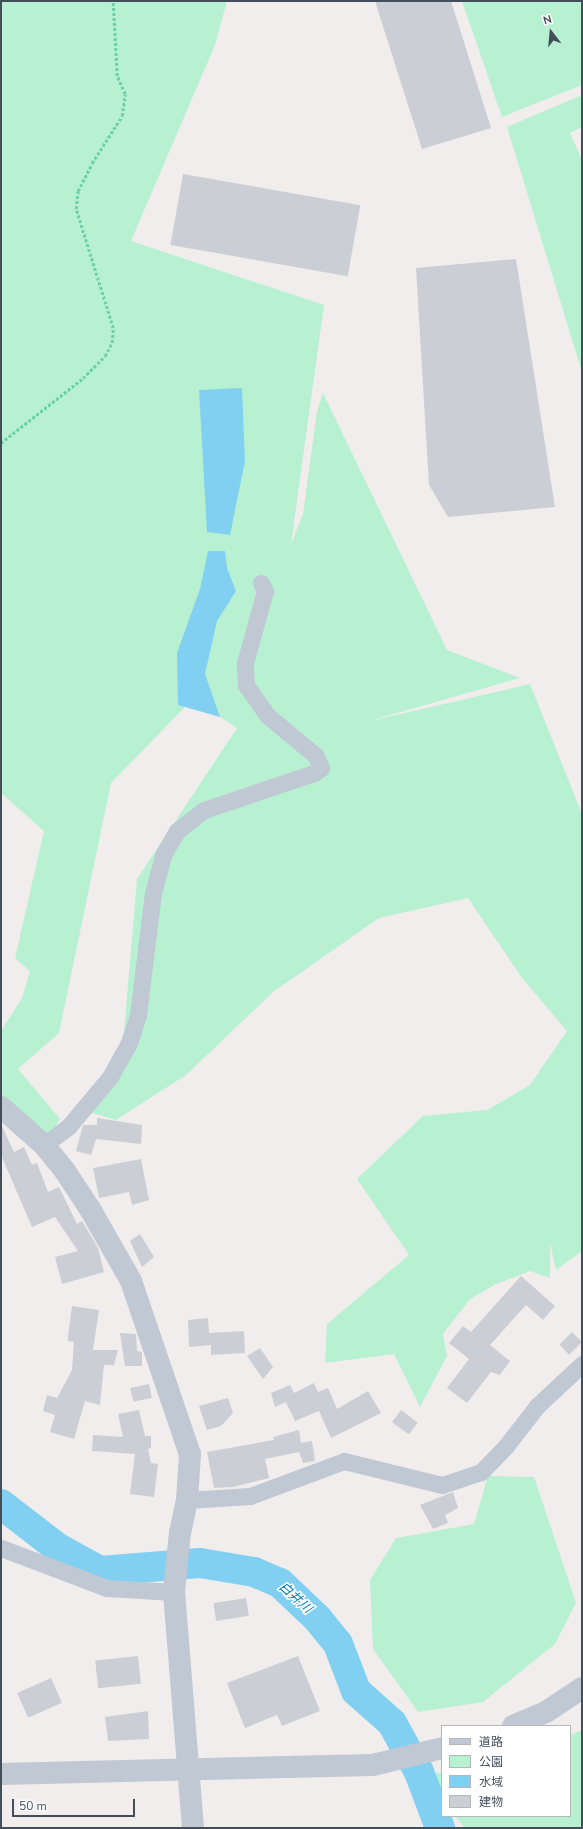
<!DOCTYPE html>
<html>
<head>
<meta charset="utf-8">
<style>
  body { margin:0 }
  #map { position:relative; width:583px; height:1829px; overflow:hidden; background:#f0edec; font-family:"Nunito Sans","Noto Sans JP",sans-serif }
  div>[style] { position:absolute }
  .green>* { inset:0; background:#b7f1d2 }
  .water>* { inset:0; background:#81d0f1 }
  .river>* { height:30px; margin:-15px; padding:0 15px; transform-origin:15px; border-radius:15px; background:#81d0f1 }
  .building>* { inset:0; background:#cbced5; transform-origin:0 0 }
  .path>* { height:2.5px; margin-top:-1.25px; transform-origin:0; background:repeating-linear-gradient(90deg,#6dd1a8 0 3px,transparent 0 5px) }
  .minor>* { height:17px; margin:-8.5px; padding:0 8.5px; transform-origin:8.5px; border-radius:8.5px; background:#bfc8d3 }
  .tertiary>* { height:22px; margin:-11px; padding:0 11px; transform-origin:11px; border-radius:11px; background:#bfc8d3 }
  span { translate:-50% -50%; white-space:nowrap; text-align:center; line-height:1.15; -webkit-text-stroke:3px #fff; paint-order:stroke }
  .water-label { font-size:13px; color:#037daf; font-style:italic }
  .frame { position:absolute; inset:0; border:2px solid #444e5b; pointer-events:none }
  .legend { position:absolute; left:441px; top:1725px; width:130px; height:92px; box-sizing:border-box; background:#fff; border:1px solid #b4b8bd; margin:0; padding:5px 7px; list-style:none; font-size:12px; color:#444e5b }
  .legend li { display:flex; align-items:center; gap:8px; height:20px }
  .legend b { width:20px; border:1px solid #b4b8bd }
  .north { position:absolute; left:531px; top:12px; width:40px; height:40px; -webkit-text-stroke:3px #fff; paint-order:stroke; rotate:344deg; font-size:11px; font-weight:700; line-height:16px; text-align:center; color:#444e5b }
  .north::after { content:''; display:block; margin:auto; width:14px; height:18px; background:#444e5b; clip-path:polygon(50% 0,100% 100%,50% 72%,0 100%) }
  .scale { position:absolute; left:12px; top:1799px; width:123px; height:18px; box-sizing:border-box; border:2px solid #444e5b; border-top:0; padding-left:5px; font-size:12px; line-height:14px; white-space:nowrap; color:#444e5b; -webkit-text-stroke:3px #fff; paint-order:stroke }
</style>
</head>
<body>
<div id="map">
  <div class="green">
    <div style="clip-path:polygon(1px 1px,227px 1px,215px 45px,131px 241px,324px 305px,291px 544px,303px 514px,317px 411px,323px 393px,447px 650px,520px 678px,366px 722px,530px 684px,582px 814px,582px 1251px,556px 1270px,550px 1243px,550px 1278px,530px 1271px,496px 1284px,470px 1299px,443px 1334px,447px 1356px,420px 1407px,394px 1354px,325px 1363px,327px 1324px,409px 1255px,357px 1179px,423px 1116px,487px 1110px,530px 1085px,567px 1031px,522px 978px,468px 898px,379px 918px,273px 992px,186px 1075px,116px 1120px,86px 1111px,110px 1077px,124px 1032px,137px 879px,237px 728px,193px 699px,111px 783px,59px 1033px,18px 1069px,60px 1119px,49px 1137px,1px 1095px,1px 1031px,22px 998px,30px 971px,15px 958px,44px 831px,1px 793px)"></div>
    <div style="clip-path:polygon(462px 1px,582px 1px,582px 85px,502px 117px)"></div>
    <div style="clip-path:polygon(582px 95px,582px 127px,570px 133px,582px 160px,582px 372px,507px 127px)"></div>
    <div style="clip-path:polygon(488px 1476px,534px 1477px,576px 1603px,555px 1644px,483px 1702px,418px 1712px,373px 1649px,370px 1580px,396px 1538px,474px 1524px)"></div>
    <div style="clip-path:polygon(582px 1730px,582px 1828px,465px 1828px,455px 1816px,570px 1816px,570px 1735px)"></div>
    <div style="clip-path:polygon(419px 1772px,442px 1773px,442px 1800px)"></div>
  </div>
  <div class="water">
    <div style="clip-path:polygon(242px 388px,245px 461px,230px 535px,207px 532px,199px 390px)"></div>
    <div style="clip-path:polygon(208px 551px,225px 551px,227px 568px,236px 591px,217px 621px,205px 674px,220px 717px,178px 705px,177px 653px,200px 589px)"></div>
  </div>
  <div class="river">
    <div style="left:1px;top:1504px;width:72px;rotate:37.7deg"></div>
    <div style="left:58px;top:1548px;width:48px;rotate:28.7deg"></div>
    <div style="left:100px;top:1571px;width:100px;rotate:-4.6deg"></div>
    <div style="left:200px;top:1563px;width:55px;rotate:9.5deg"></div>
    <div style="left:254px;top:1572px;width:28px;rotate:23deg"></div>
    <div style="left:280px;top:1583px;width:51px;rotate:43.4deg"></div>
    <div style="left:317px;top:1618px;width:33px;rotate:51deg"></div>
    <div style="left:338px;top:1644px;width:50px;rotate:69deg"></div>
    <div style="left:356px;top:1691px;width:48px;rotate:41.6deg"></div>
    <div style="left:392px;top:1723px;width:56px;rotate:61.1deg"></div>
    <div style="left:419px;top:1772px;width:60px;rotate:69.4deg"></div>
  </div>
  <div class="building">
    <div style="clip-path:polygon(375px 1px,451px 1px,491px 128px,422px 149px)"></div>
    <div style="left:183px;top:174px;width:180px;height:72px;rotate:10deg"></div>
    <div style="clip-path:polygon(516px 259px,555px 507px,448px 517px,429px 485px,416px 268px)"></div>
    <div style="clip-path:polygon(97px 1118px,142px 1125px,141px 1144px,96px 1139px,91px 1155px,76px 1151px,83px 1125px,97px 1125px)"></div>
    <div style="clip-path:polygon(1px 1124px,14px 1152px,24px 1147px,32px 1165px,37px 1163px,48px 1192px,59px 1187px,77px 1224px,82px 1221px,98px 1248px,104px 1272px,62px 1284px,55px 1257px,78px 1251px,55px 1217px,32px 1227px,1px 1155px)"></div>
    <div style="clip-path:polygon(141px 1159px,149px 1200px,132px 1205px,129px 1192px,99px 1198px,93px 1168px)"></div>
    <div style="clip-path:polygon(140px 1234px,154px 1257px,142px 1267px,130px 1241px)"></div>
    <div style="clip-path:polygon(521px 1276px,555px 1306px,543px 1320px,526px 1305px,490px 1345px,510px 1361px,500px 1375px,491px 1372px,467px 1403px,447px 1388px,469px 1359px,449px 1343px,463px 1326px,471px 1332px)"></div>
    <div style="clip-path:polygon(72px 1306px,99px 1310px,93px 1350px,118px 1350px,114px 1365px,104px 1365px,100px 1405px,85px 1401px,74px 1439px,50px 1432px,55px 1415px,43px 1411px,47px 1395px,57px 1398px,72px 1370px,74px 1342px,68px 1341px,68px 1336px)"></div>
    <div style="clip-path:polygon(208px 1318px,209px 1333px,244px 1331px,245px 1353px,211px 1355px,211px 1345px,189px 1347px,188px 1320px)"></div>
    <div style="left:572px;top:1332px;width:14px;height:18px;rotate:45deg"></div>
    <div style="clip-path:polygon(120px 1333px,136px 1334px,137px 1351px,142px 1352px,142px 1366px,125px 1366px)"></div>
    <div style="clip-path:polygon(260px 1348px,273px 1367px,263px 1379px,247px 1356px)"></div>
    <div style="clip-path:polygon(314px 1383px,318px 1392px,328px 1388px,337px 1409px,368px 1391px,381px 1413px,331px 1438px,319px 1411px,295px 1421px,286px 1402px,275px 1407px,271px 1393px,290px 1385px,294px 1393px)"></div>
    <div style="left:149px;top:1384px;width:14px;height:19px;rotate:78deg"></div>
    <div style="clip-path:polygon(228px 1398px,233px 1413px,221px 1426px,207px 1430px,199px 1406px)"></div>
    <div style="clip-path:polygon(139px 1410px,145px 1436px,151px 1436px,151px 1448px,148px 1449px,151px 1463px,158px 1464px,154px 1497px,130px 1494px,135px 1454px,92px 1451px,93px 1435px,123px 1437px,118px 1414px)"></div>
    <div style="left:401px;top:1410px;width:21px;height:15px;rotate:37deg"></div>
    <div style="clip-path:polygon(299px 1430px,301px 1443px,312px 1441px,315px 1461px,303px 1463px,299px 1452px,265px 1459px,269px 1478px,233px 1487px,214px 1488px,207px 1452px,274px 1440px,273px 1437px)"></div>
    <div style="clip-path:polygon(453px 1492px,458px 1508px,445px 1515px,448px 1523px,433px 1529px,420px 1505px)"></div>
    <div style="left:246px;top:1598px;width:18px;height:33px;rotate:81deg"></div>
    <div style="left:138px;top:1656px;width:28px;height:43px;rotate:84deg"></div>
    <div style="clip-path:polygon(298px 1656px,320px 1711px,282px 1726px,277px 1715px,245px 1728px,227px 1683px)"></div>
    <div style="left:51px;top:1678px;width:27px;height:37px;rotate:66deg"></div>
    <div style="clip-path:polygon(148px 1711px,149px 1739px,108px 1741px,105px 1717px)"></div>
  </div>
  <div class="path">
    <div style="left:1px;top:443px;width:105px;rotate:-38.4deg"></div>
    <div style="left:83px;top:378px;width:31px;rotate:-45deg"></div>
    <div style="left:105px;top:356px;width:15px;rotate:-62deg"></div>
    <div style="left:112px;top:343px;width:15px;rotate:-86deg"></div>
    <div style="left:113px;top:328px;width:125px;rotate:-107.3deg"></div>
    <div style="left:76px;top:209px;width:18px;rotate:-84deg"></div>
    <div style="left:78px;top:191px;width:31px;rotate:-63deg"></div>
    <div style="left:92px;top:163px;width:56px;rotate:-57.4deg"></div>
    <div style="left:122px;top:116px;width:22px;rotate:-82deg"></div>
    <div style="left:125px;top:94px;width:20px;rotate:-114deg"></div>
    <div style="left:117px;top:76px;width:75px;rotate:-93.1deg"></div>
  </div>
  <div class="minor">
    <div style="left:44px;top:1145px;width:31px;rotate:-37deg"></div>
    <div style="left:69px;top:1126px;width:64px;rotate:-50.1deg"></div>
    <div style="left:110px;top:1077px;width:39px;rotate:-61deg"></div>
    <div style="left:129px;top:1043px;width:29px;rotate:-72deg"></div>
    <div style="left:138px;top:1015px;width:123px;rotate:-83deg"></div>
    <div style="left:153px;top:893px;width:39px;rotate:-75deg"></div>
    <div style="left:163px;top:855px;width:28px;rotate:-60deg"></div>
    <div style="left:177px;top:831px;width:34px;rotate:-38deg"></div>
    <div style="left:204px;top:810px;width:116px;rotate:-18.6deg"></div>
    <div style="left:314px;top:773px;width:9px;rotate:-36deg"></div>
    <div style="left:321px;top:768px;width:13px;rotate:-113deg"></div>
    <div style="left:316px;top:756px;width:64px;rotate:-140.1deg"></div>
    <div style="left:267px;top:715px;width:37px;rotate:-125deg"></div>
    <div style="left:246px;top:685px;width:22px;rotate:-93deg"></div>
    <div style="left:245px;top:663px;width:75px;rotate:-74.5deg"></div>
    <div style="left:265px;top:591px;width:9px;rotate:-117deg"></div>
    <div style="left:187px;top:1500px;width:63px;rotate:-3.6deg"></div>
    <div style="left:250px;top:1496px;width:100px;rotate:-20.4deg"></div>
    <div style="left:344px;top:1461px;width:101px;rotate:13.8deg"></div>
    <div style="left:442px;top:1485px;width:41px;rotate:-18.4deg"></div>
    <div style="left:481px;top:1472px;width:36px;rotate:-46deg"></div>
    <div style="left:506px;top:1446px;width:51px;rotate:-52.2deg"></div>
    <div style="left:537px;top:1406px;width:62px;rotate:-43deg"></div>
    <div style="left:1px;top:1548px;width:113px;rotate:20.7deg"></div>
    <div style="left:107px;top:1588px;width:67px;rotate:3.4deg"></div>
  </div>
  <div class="tertiary">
    <div style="left:1px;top:1107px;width:57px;rotate:41.5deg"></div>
    <div style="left:44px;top:1145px;width:33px;rotate:51deg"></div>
    <div style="left:65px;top:1171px;width:45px;rotate:56.7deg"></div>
    <div style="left:90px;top:1209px;width:83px;rotate:60.3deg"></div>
    <div style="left:131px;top:1281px;width:183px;rotate:71.2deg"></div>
    <div style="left:190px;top:1454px;width:46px;rotate:93.7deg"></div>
    <div style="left:187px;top:1500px;width:33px;rotate:102deg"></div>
    <div style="left:180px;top:1532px;width:60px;rotate:95.7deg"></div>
    <div style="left:174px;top:1592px;width:237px;rotate:85.4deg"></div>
    <div style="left:513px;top:1726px;width:36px;rotate:-23deg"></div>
    <div style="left:546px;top:1712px;width:43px;rotate:-33.7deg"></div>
    <div style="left:1px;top:1774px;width:372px;rotate:-1.4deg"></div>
    <div style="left:373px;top:1765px;width:71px;rotate:-13.8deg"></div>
  </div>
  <div class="water-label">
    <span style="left:295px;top:1598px;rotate:42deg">白井川</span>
  </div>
  <div class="frame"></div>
  <ul class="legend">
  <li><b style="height:5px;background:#bfc8d3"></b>道路</li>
  <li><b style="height:11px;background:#b7f1d2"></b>公園</li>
  <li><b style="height:11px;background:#81d0f1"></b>水域</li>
  <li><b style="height:11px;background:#cbced5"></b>建物</li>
  </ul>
  <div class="north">N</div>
  <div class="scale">50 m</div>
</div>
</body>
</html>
